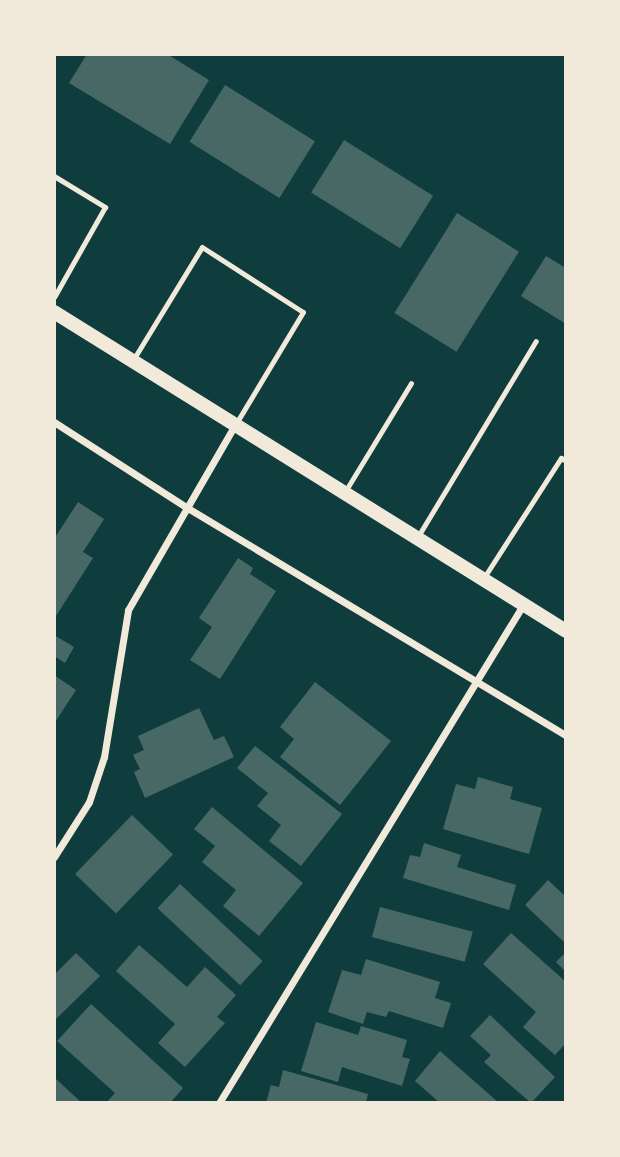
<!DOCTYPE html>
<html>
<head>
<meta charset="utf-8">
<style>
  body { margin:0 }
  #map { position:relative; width:620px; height:1157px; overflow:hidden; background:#0f3d3e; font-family:"Sofia Sans Condensed",sans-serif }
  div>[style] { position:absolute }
  .building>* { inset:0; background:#486865; transform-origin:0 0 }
  .service>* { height:5px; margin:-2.5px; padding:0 2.5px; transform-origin:2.5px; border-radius:2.5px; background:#f1e9da }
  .minor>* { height:7px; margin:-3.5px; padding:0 3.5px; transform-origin:3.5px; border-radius:3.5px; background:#f1e9da }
  .secondary>* { height:14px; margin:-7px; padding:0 7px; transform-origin:7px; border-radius:7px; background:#f1e9da }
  span { translate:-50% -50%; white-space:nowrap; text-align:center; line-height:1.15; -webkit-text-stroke:7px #f1e9da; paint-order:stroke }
  .frame { position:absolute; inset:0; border:56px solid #f1e9da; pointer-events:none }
</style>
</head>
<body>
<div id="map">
  <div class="building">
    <div style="clip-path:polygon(87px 54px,167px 54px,209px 80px,170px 144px,69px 83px)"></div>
    <div style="left:225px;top:85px;width:106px;height:67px;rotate:32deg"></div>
    <div style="left:344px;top:140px;width:105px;height:62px;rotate:32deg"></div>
    <div style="left:457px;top:213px;width:73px;height:118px;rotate:32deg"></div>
    <div style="clip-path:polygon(546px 256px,566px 268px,566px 324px,521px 296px)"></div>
    <div style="clip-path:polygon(78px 502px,104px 519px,83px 552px,93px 558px,54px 619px,54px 539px)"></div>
    <div style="clip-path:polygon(238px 558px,253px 568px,250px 574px,276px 591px,220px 679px,190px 660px,212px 627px,199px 618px)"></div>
    <div style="clip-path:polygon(54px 635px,74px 647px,65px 663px,54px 656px)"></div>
    <div style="clip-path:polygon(54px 675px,76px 690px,54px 724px)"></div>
    <div style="clip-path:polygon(315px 682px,391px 741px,340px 805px,280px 757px,294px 739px,280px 727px)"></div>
    <div style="clip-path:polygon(199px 708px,214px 740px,224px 736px,234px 757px,145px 798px,134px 772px,140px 769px,133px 755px,144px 750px,138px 736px)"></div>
    <div style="clip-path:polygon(255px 746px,342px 814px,301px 866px,269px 841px,281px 825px,257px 806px,268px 793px,237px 768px)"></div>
    <div style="clip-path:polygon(478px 777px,513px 787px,510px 799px,542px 808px,529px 854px,443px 829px,456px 784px,475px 789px)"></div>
    <div style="clip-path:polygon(212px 807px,303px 883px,259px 936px,223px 906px,236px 890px,202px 862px,215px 846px,194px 829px)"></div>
    <div style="left:132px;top:815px;width:57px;height:82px;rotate:44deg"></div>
    <div style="clip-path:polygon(424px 843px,461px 855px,457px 867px,516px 885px,509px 910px,403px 878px,410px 855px,420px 857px)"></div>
    <div style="clip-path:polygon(548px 880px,566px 897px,566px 944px,525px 905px)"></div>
    <div style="left:180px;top:884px;width:113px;height:33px;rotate:43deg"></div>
    <div style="left:380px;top:907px;width:96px;height:31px;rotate:15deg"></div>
    <div style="clip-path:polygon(511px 933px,566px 982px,566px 1043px,555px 1055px,523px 1027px,536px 1012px,483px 964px)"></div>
    <div style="clip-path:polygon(139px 945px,187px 987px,205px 967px,236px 995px,217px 1017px,225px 1023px,185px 1067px,158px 1043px,175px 1024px,116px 971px)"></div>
    <div style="clip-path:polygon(566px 952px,566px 972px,556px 962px)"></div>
    <div style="clip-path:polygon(76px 953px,100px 976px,54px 1021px,54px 975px)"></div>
    <div style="clip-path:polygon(366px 959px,440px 982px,435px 998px,451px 1003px,443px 1028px,389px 1011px,386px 1017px,367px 1012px,363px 1024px,328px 1012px,342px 970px,361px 975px)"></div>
    <div style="clip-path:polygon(91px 1004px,183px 1088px,170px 1103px,106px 1103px,115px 1093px,57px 1041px)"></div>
    <div style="clip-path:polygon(490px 1015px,555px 1077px,531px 1103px,484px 1062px,491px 1055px,470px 1036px)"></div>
    <div style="clip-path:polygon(316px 1022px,358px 1035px,361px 1026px,407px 1040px,402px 1057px,410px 1059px,402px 1086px,342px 1067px,338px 1082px,301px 1071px)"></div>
    <div style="clip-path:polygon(440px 1051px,499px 1103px,440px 1103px,415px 1081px)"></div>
    <div style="clip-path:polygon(283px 1070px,368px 1094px,366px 1103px,266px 1103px,271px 1085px,279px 1087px)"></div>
    <div style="clip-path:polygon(56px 1079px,82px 1103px,54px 1103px)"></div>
  </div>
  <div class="service">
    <div style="left:54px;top:176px;width:60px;rotate:31.3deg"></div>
    <div style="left:105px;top:207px;width:103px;rotate:119.5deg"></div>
    <div style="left:133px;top:360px;width:132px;rotate:-58.6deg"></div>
    <div style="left:202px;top:247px;width:120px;rotate:32.8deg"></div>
    <div style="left:303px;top:312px;width:132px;rotate:121deg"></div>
    <div style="left:346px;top:490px;width:125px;rotate:-58.7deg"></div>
    <div style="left:417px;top:538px;width:230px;rotate:-58.9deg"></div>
    <div style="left:483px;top:579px;width:144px;rotate:-57.2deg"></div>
    <div style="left:561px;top:458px;width:6px;rotate:31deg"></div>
  </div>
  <div class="minor">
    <div style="left:54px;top:422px;width:157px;rotate:32.8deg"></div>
    <div style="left:186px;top:507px;width:443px;rotate:31deg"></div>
    <div style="left:54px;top:857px;width:65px;rotate:-57.5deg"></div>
    <div style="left:89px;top:802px;width:47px;rotate:-71.6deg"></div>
    <div style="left:104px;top:757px;width:149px;rotate:-80.7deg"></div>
    <div style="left:128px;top:610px;width:214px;rotate:-60deg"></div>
    <div style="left:219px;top:1103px;width:583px;rotate:-58.6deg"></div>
  </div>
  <div class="secondary">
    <div style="left:54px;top:312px;width:603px;rotate:31.92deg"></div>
  </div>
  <div class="frame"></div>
</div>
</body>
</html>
